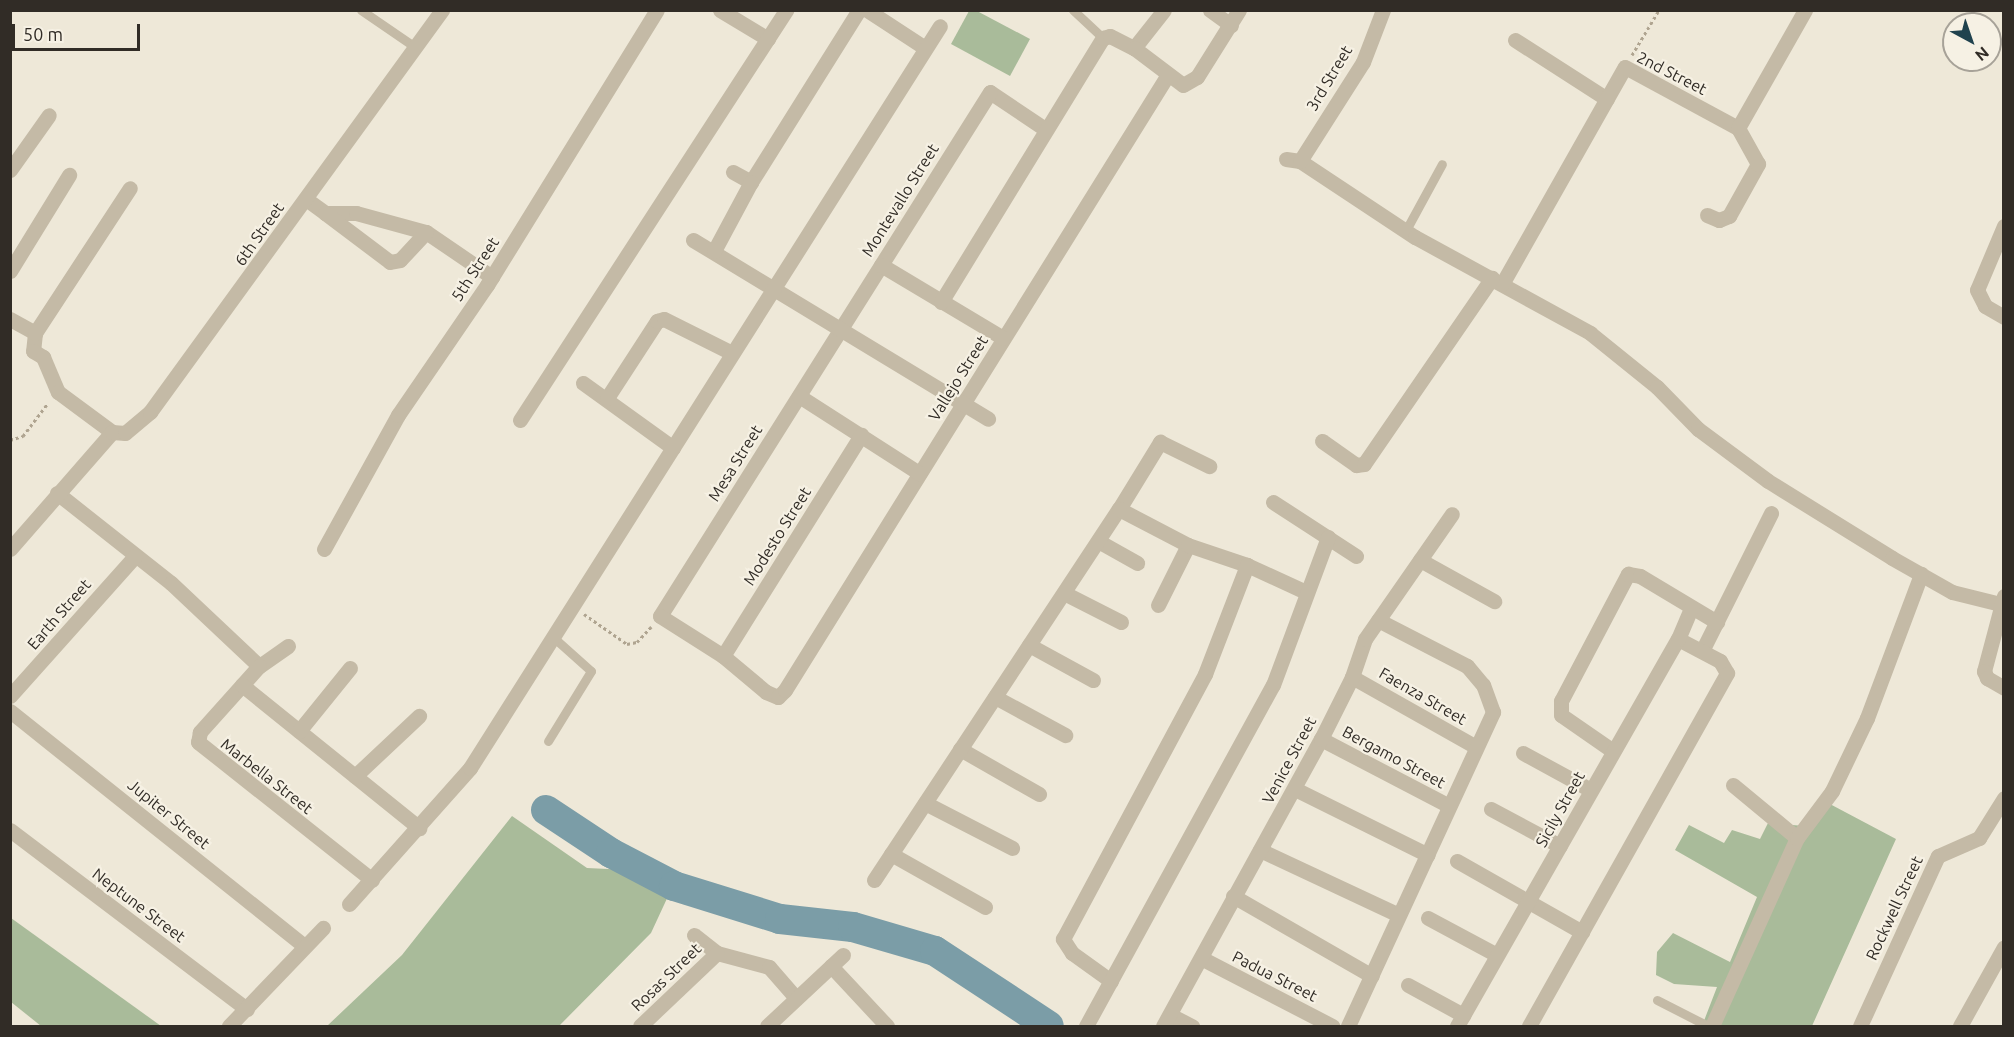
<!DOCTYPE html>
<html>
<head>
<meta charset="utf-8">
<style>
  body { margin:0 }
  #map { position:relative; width:2014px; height:1037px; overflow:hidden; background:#eee8d8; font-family:Ubuntu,sans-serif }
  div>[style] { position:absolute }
  .green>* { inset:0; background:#a9bb9a }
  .river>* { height:30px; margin:-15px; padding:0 15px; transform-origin:15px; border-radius:15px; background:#7b9da7 }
  .path>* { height:3px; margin-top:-1.5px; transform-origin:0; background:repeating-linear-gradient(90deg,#afa490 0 3px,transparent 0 6px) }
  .service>* { height:9px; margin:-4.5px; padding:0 4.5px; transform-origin:4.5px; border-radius:4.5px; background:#c4baa6 }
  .minor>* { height:15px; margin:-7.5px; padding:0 7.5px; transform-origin:7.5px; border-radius:7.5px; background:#c4baa6 }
  .tertiary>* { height:15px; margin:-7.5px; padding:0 7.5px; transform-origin:7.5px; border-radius:7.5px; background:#c4baa6 }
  span { translate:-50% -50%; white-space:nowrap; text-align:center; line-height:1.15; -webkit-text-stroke:4.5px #f6f1e4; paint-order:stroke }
  .street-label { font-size:16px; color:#312c26 }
  .frame { position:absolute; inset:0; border:12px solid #312c26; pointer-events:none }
  .north { position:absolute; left:1942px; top:12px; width:60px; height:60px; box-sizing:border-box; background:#f6f1e4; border:2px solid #a7a298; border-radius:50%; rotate:140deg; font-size:16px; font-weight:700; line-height:24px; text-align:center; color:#312c26 }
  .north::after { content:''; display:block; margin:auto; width:21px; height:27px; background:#20424e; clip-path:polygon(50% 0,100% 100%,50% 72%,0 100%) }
  .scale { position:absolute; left:12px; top:24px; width:128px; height:27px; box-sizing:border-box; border:3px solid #312c26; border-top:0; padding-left:8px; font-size:18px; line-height:21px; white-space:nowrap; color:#312c26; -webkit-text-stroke:4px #f6f1e4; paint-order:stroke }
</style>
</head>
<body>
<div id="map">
  <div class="green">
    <div style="clip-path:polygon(969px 11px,977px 11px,1030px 39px,1010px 76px,951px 44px)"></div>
    <div style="clip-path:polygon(1828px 803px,1896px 839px,1812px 1026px,1702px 1026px,1717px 987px,1674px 984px,1656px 975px,1657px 952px,1673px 933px,1730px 962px,1757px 897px,1675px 850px,1689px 825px,1724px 843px,1732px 830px,1760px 839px,1768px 823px,1804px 826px)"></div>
    <div style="clip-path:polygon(512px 816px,587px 868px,629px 870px,647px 856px,698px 887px,691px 895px,670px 892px,651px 933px,559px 1026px,327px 1026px,402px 955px)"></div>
    <div style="clip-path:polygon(10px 918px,11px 918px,161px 1026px,41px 1026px,11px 1002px)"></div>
  </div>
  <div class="river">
    <div style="left:546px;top:810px;width:78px;rotate:33.5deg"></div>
    <div style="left:611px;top:853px;width:71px;rotate:27.6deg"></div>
    <div style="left:674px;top:886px;width:111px;rotate:17.3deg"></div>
    <div style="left:780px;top:919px;width:73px;rotate:6.3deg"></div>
    <div style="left:853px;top:927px;width:85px;rotate:16.3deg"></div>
    <div style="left:935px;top:951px;width:136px;rotate:33.3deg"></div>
  </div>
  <div class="path">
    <div style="left:1632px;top:55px;width:52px;rotate:-59deg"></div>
    <div style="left:10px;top:440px;width:14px;rotate:-17deg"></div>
    <div style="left:23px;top:436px;width:41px;rotate:-52.9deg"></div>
    <div style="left:584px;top:614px;width:52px;rotate:34.9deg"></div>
    <div style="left:627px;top:644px;width:10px;rotate:-11deg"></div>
    <div style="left:637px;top:642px;width:21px;rotate:-47deg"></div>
  </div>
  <div class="service">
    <div style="left:361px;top:10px;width:65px;rotate:34.4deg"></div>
    <div style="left:1073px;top:10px;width:41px;rotate:43deg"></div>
    <div style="left:1406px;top:230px;width:75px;rotate:-61.4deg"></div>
    <div style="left:548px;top:741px;width:82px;rotate:-58.4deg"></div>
    <div style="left:591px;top:671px;width:51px;rotate:-138.2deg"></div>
    <div style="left:1657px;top:1000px;width:57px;rotate:27deg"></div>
  </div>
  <div class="minor">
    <div style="left:720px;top:10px;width:56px;rotate:31.1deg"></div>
    <div style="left:867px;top:10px;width:69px;rotate:33.2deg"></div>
    <div style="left:1210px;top:10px;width:26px;rotate:36deg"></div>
    <div style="left:1515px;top:40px;width:109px;rotate:32.7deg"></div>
    <div style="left:1134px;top:48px;width:48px;rotate:-51.7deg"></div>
    <div style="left:1045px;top:129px;width:66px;rotate:-146.1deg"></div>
    <div style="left:990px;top:92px;width:619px;rotate:122.2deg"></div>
    <div style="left:660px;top:616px;width:75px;rotate:32.4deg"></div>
    <div style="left:723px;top:656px;width:56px;rotate:39.9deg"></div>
    <div style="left:766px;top:692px;width:13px;rotate:23deg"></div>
    <div style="left:778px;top:697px;width:10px;rotate:-45deg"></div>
    <div style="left:785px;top:690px;width:723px;rotate:-58.11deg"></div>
    <div style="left:1286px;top:159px;width:14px;rotate:8deg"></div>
    <div style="left:1300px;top:161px;width:138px;rotate:33.5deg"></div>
    <div style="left:1415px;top:237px;width:200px;rotate:28.7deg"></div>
    <div style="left:1590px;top:333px;width:86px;rotate:38.9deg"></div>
    <div style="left:1657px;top:387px;width:59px;rotate:45.7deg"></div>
    <div style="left:1698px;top:429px;width:87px;rotate:36.6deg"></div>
    <div style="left:1768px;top:481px;width:146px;rotate:31.8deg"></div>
    <div style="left:1892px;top:558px;width:69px;rotate:29.5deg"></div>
    <div style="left:1952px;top:592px;width:54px;rotate:14deg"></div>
    <div style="left:1300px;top:161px;width:117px;rotate:-57.5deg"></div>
    <div style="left:1363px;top:62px;width:56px;rotate:-69deg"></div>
    <div style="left:10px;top:170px;width:67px;rotate:-54.7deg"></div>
    <div style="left:733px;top:172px;width:21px;rotate:29deg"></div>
    <div style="left:751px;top:182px;width:203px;rotate:-57.9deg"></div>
    <div style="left:306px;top:199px;width:24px;rotate:36deg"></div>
    <div style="left:325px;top:213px;width:31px"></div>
    <div style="left:356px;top:213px;width:73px;rotate:15.2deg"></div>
    <div style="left:426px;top:232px;width:80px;rotate:34.3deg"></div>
    <div style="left:325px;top:213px;width:81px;rotate:37deg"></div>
    <div style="left:390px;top:262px;width:10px;rotate:-11deg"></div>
    <div style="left:400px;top:260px;width:38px;rotate:-47deg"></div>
    <div style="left:1707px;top:215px;width:13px;rotate:23deg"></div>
    <div style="left:1719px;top:220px;width:11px;rotate:-22deg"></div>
    <div style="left:1729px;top:216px;width:60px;rotate:-60.9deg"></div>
    <div style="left:1758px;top:164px;width:41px;rotate:-119.1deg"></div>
    <div style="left:2004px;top:226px;width:69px;rotate:112.9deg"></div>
    <div style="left:1977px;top:290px;width:18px;rotate:63deg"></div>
    <div style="left:1985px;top:306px;width:22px;rotate:30deg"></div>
    <div style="left:693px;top:240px;width:345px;rotate:31.2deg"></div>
    <div style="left:714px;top:251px;width:78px;rotate:-61.8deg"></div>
    <div style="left:881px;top:265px;width:142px;rotate:30.9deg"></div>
    <div style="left:10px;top:271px;width:113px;rotate:-58.4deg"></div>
    <div style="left:1502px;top:284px;width:249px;rotate:-60.5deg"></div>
    <div style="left:1625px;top:67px;width:128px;rotate:28.4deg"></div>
    <div style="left:1738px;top:128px;width:136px;rotate:-60.4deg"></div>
    <div style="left:941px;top:302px;width:310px;rotate:-58.5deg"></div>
    <div style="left:1103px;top:38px;width:7px;rotate:-16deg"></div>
    <div style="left:1110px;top:36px;width:27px;rotate:27deg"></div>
    <div style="left:1134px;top:48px;width:61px;rotate:37.1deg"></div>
    <div style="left:1183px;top:85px;width:16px;rotate:-30deg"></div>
    <div style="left:1197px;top:77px;width:79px;rotate:-57.9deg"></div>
    <div style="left:10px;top:319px;width:29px;rotate:29deg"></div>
    <div style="left:35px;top:333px;width:18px;rotate:96deg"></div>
    <div style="left:33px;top:351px;width:12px;rotate:31deg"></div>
    <div style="left:43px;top:357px;width:38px;rotate:67deg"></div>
    <div style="left:58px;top:392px;width:67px;rotate:36.5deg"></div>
    <div style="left:35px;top:333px;width:173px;rotate:-56.8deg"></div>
    <div style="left:583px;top:383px;width:111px;rotate:35.8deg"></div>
    <div style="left:799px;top:396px;width:143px;rotate:32.7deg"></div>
    <div style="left:607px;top:398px;width:92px;rotate:-57deg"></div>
    <div style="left:657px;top:321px;width:7px;rotate:-16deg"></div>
    <div style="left:664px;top:319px;width:76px;rotate:26.6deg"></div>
    <div style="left:520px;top:420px;width:489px;rotate:-57deg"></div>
    <div style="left:1322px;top:441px;width:42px;rotate:35.2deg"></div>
    <div style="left:1356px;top:465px;width:8px;rotate:-7deg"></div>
    <div style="left:1364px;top:464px;width:226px;rotate:-55.5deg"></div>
    <div style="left:57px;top:493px;width:145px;rotate:38.3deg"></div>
    <div style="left:171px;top:583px;width:121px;rotate:43.3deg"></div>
    <div style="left:1273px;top:502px;width:99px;rotate:33deg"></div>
    <div style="left:1119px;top:509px;width:79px;rotate:-58.5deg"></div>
    <div style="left:1160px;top:442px;width:55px;rotate:26.1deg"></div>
    <div style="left:1098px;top:541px;width:45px;rotate:29.4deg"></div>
    <div style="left:10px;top:549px;width:155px;rotate:-48.9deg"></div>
    <div style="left:112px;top:432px;width:13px;rotate:4deg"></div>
    <div style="left:125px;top:433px;width:33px;rotate:-40deg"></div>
    <div style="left:150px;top:412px;width:497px;rotate:-54deg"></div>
    <div style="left:324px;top:549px;width:153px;rotate:-61.1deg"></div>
    <div style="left:398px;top:415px;width:158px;rotate:-55.6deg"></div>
    <div style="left:487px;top:285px;width:323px;rotate:-58.3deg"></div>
    <div style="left:1420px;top:560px;width:85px;rotate:29deg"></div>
    <div style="left:1064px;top:593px;width:64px;rotate:27deg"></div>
    <div style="left:2004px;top:596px;width:78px;rotate:104.9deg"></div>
    <div style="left:1984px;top:671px;width:8px;rotate:67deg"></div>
    <div style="left:1987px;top:678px;width:20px;rotate:30deg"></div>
    <div style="left:1158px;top:605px;width:67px;rotate:-63.4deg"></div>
    <div style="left:1029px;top:645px;width:73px;rotate:28.7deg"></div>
    <div style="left:288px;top:646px;width:35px;rotate:145deg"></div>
    <div style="left:259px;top:666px;width:89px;rotate:131.8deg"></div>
    <div style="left:200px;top:732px;width:10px;rotate:101deg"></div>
    <div style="left:198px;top:742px;width:222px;rotate:38.4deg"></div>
    <div style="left:1703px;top:649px;width:152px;rotate:-63.4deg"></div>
    <div style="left:723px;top:656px;width:261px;rotate:-58deg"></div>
    <div style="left:1352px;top:677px;width:142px;rotate:29.4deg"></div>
    <div style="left:242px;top:685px;width:228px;rotate:38.9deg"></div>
    <div style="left:10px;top:696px;width:188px;rotate:-48.2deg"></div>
    <div style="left:995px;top:697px;width:80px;rotate:28.5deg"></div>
    <div style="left:10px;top:711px;width:376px;rotate:38.6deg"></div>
    <div style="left:299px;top:731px;width:81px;rotate:-51deg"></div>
    <div style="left:1321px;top:739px;width:144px;rotate:27.6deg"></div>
    <div style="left:960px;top:749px;width:91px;rotate:29.7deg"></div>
    <div style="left:1613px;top:751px;width:63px;rotate:-145.3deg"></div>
    <div style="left:1561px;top:715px;width:14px;rotate:-90deg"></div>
    <div style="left:1561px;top:701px;width:144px;rotate:-62.2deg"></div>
    <div style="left:1628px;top:574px;width:12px;rotate:9deg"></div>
    <div style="left:1640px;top:576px;width:90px;rotate:30.9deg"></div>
    <div style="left:1523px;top:753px;width:77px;rotate:28.6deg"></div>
    <div style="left:355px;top:776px;width:88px;rotate:-43.2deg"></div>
    <div style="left:1733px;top:785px;width:83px;rotate:39.6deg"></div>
    <div style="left:1295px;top:789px;width:148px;rotate:26.4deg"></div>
    <div style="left:925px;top:803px;width:98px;rotate:27.3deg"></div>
    <div style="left:1491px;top:809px;width:78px;rotate:28.2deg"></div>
    <div style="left:10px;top:830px;width:297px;rotate:37.1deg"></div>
    <div style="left:1260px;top:850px;width:153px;rotate:25.1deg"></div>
    <div style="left:891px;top:854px;width:108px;rotate:29.4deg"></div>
    <div style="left:1457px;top:861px;width:144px;rotate:29.6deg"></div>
    <div style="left:874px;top:880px;width:445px;rotate:-56.6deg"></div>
    <div style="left:1119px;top:509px;width:78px;rotate:27.6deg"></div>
    <div style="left:1188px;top:545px;width:62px;rotate:18.7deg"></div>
    <div style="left:1247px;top:565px;width:65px;rotate:24.6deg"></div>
    <div style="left:1233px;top:896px;width:160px;rotate:29.9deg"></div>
    <div style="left:349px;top:904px;width:182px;rotate:-48.3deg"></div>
    <div style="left:470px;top:768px;width:878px;rotate:-57.65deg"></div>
    <div style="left:1428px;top:918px;width:78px;rotate:28.2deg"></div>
    <div style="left:694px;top:935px;width:29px;rotate:38deg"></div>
    <div style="left:717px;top:953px;width:54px;rotate:15.1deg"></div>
    <div style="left:769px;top:967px;width:41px;rotate:48.9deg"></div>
    <div style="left:1201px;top:958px;width:148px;rotate:27.4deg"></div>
    <div style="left:831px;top:966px;width:82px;rotate:47deg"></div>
    <div style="left:1111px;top:981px;width:48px;rotate:-144.3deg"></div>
    <div style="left:1072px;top:953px;width:17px;rotate:-123deg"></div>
    <div style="left:1063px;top:939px;width:301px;rotate:-61.8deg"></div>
    <div style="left:1205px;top:674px;width:117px;rotate:-68.9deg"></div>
    <div style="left:1408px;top:985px;width:63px;rotate:28.6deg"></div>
    <div style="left:1170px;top:1015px;width:25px;rotate:27deg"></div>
    <div style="left:229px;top:1026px;width:136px;rotate:-46.2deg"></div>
    <div style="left:640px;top:1026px;width:106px;rotate:-43.5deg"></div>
    <div style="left:767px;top:1026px;width:104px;rotate:-43.1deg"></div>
    <div style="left:1348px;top:1026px;width:346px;rotate:-65.2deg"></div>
    <div style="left:1493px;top:712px;width:29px;rotate:-110deg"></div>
    <div style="left:1483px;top:685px;width:25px;rotate:-130deg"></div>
    <div style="left:1467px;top:666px;width:100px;rotate:-152.7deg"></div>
    <div style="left:1529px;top:1026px;width:405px;rotate:-60.7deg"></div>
    <div style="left:1727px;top:673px;width:14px;rotate:-120deg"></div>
    <div style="left:1720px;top:661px;width:47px;rotate:-152.4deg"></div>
    <div style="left:1712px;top:1026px;width:206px;rotate:-65.7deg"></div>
    <div style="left:1797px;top:838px;width:59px;rotate:-53.3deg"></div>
    <div style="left:1832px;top:791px;width:81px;rotate:-64.4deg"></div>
    <div style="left:1867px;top:718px;width:154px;rotate:-69.4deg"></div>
    <div style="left:1860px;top:1026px;width:187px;rotate:-65.4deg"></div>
    <div style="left:1938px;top:856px;width:45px;rotate:-23.7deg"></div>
    <div style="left:1979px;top:838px;width:47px;rotate:-58deg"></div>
    <div style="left:1960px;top:1026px;width:90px;rotate:-60.9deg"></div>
  </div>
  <div class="tertiary">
    <div style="left:1086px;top:1026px;width:389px;rotate:-61.3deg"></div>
    <div style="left:1273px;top:685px;width:158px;rotate:-69.6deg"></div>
    <div style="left:1163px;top:1026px;width:328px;rotate:-61.2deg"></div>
    <div style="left:1321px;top:739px;width:69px;rotate:-63.4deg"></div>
    <div style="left:1352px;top:677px;width:40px;rotate:-71.1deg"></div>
    <div style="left:1365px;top:639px;width:152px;rotate:-55.2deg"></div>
    <div style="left:1457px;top:1026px;width:446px;rotate:-60.3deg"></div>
    <div style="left:1678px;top:639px;width:34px;rotate:-67deg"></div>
  </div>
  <div class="street-label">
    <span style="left:1672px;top:73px;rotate:27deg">2nd Street</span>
    <span style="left:1329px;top:78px;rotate:-59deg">3rd Street</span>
    <span style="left:900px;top:200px;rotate:-58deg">Montevallo Street</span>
    <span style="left:259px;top:234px;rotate:-55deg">6th Street</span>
    <span style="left:475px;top:269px;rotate:-57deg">5th Street</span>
    <span style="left:958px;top:378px;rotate:-58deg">Vallejo Street</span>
    <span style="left:735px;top:463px;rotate:-58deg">Mesa Street</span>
    <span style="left:777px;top:536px;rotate:-58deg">Modesto Street</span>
    <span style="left:59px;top:614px;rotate:-49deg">Earth Street</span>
    <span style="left:1423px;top:696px;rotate:30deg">Faenza Street</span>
    <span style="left:1394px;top:757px;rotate:28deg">Bergamo Street</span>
    <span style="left:1289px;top:760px;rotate:-62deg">Venice Street</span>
    <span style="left:267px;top:776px;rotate:38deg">Marbella Street</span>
    <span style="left:1560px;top:809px;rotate:-61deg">Sicily Street</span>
    <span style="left:169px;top:814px;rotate:39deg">Jupiter Street</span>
    <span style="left:139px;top:905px;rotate:37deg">Neptune Street</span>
    <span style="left:1894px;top:908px;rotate:-65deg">Rockwell Street</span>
    <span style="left:1275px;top:976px;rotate:27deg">Padua Street</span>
    <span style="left:666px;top:977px;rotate:-44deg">Rosas Street</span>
  </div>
  <div class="frame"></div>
  <div class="north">N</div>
  <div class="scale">50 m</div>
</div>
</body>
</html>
